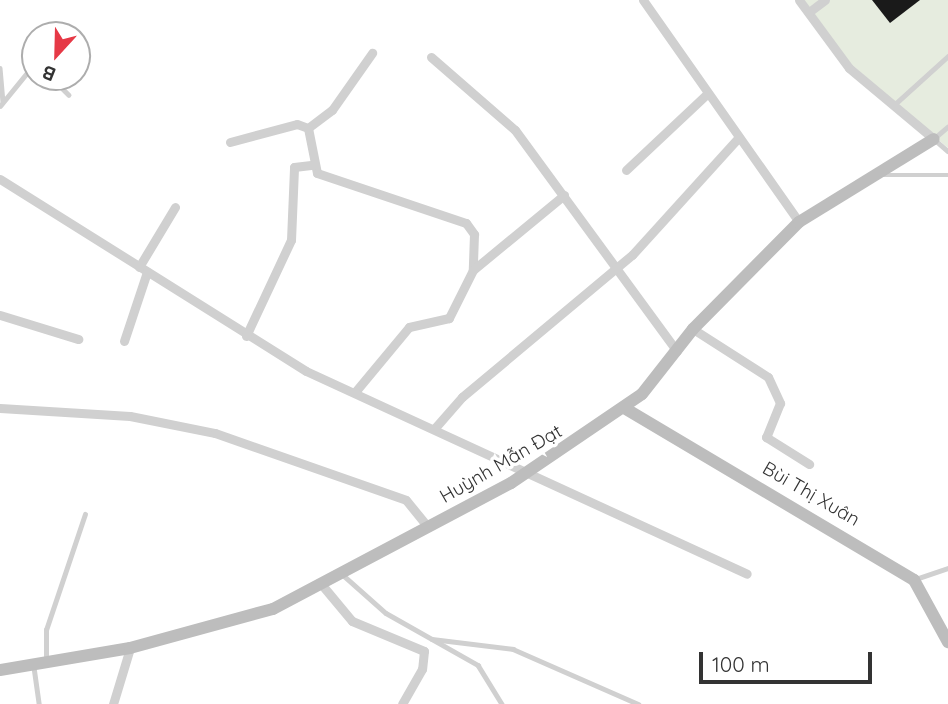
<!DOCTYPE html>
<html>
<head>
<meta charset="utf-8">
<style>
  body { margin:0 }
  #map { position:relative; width:948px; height:704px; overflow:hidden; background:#fff; font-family:Quicksand,sans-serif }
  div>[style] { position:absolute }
  .green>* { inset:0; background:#e6ecdf }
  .building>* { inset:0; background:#1a1a1a }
  .service>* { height:4.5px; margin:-2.25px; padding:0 2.25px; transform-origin:2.25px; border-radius:2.25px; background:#d0d0d0 }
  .minor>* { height:9px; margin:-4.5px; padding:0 4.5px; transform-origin:4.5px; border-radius:4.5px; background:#d0d0d0 }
  .secondary>* { height:12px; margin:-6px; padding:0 6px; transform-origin:6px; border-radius:6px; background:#bdbdbd }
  span { translate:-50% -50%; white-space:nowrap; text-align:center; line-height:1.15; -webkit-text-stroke:7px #fff; paint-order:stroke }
  .street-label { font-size:19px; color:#333 }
  .north { position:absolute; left:21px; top:21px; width:70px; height:70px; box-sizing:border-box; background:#fff; border:2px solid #adadad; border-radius:50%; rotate:202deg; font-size:19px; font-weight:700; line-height:28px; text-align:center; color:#333 }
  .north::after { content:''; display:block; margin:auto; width:24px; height:32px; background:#e63946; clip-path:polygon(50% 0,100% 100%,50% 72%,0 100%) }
  .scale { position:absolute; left:699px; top:652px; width:173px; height:32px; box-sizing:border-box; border:4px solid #333; border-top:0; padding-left:9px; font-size:21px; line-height:24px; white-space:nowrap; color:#333; -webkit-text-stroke:5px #fff; paint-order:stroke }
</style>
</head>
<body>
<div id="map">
  <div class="green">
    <div style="clip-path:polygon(804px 0,948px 0,948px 148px,851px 64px)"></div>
  </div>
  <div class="building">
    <div style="clip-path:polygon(872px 0,920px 0,890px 23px)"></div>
  </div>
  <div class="service">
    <div style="left:0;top:68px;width:33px;rotate:85deg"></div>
    <div style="left:51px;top:77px;width:25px;rotate:45deg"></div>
    <div style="left:894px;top:105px;width:73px;rotate:-42.2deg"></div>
    <div style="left:0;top:106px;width:55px;rotate:-50.9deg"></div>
    <div style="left:948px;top:127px;width:18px;rotate:139deg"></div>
    <div style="left:934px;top:139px;width:18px;rotate:41deg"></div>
    <div style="left:884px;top:175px;width:64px"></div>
    <div style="left:343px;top:575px;width:57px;rotate:41.5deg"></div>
    <div style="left:386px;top:613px;width:106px;rotate:29.5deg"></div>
    <div style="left:478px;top:665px;width:46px;rotate:58.4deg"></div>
    <div style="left:916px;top:579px;width:34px;rotate:-19deg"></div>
    <div style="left:432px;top:639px;width:82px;rotate:7deg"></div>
    <div style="left:513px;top:649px;width:137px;rotate:23.7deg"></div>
    <div style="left:46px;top:659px;width:29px;rotate:-90deg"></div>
    <div style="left:46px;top:630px;width:122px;rotate:-71.4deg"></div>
    <div style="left:34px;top:667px;width:37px;rotate:82deg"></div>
  </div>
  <div class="minor">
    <div style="left:643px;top:0;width:271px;rotate:54.9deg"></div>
    <div style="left:799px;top:0;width:84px;rotate:53.7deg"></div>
    <div style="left:849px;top:68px;width:111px;rotate:39.9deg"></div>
    <div style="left:809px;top:12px;width:20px;rotate:-37deg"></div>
    <div style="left:431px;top:57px;width:111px;rotate:41deg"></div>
    <div style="left:515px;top:130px;width:274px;rotate:53.8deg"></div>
    <div style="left:308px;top:128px;width:30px;rotate:-37deg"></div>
    <div style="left:332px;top:110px;width:70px;rotate:-54.9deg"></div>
    <div style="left:230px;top:142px;width:69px;rotate:-15deg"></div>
    <div style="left:297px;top:124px;width:12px;rotate:20deg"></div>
    <div style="left:308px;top:128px;width:46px;rotate:78.7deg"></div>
    <div style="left:317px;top:173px;width:157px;rotate:18.6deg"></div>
    <div style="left:466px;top:223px;width:14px;rotate:54deg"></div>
    <div style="left:474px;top:234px;width:36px;rotate:92deg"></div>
    <div style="left:473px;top:270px;width:54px;rotate:116.6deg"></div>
    <div style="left:449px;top:318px;width:41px;rotate:167.3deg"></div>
    <div style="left:409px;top:327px;width:85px;rotate:129.7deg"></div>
    <div style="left:626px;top:170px;width:112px;rotate:-43.2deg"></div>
    <div style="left:0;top:179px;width:361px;rotate:32.1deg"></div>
    <div style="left:306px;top:371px;width:485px;rotate:24.7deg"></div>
    <div style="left:139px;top:267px;width:70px;rotate:-59deg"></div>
    <div style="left:473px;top:270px;width:118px;rotate:-39.5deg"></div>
    <div style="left:0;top:315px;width:82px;rotate:17.1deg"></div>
    <div style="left:693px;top:329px;width:89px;rotate:32.6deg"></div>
    <div style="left:768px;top:377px;width:29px;rotate:65deg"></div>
    <div style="left:780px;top:403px;width:37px;rotate:112deg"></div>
    <div style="left:766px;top:437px;width:51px;rotate:32.1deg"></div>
    <div style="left:246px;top:336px;width:106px;rotate:-64.9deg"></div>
    <div style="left:291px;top:240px;width:73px;rotate:-87.6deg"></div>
    <div style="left:294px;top:167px;width:17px;rotate:-7deg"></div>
    <div style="left:124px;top:341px;width:73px;rotate:-71.6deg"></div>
    <div style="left:0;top:408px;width:130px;rotate:3.5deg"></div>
    <div style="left:130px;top:416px;width:87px;rotate:11.3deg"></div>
    <div style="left:215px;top:433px;width:202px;rotate:19.3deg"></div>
    <div style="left:406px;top:500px;width:35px;rotate:51deg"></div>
    <div style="left:434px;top:429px;width:43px;rotate:-48.8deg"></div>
    <div style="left:462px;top:397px;width:222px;rotate:-39.9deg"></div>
    <div style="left:632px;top:255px;width:159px;rotate:-47.8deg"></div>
    <div style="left:322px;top:585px;width:47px;rotate:50.2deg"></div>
    <div style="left:352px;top:621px;width:78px;rotate:22.6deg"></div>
    <div style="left:424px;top:651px;width:18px;rotate:96deg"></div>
    <div style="left:422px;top:669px;width:40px;rotate:119.7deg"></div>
    <div style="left:113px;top:704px;width:59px;rotate:-73.1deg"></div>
  </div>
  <div class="secondary">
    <div style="left:626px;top:409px;width:335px;rotate:30.7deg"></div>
    <div style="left:914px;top:580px;width:71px;rotate:61.3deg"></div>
    <div style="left:0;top:670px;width:132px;rotate:-9.6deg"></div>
    <div style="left:130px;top:648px;width:148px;rotate:-15.3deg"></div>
    <div style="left:273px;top:609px;width:269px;rotate:-27.9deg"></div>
    <div style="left:511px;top:483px;width:158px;rotate:-34.2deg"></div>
    <div style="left:642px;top:394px;width:83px;rotate:-51.9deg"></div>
    <div style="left:693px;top:329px;width:151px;rotate:-45.3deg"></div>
    <div style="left:799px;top:222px;width:158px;rotate:-31.6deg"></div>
  </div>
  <div class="street-label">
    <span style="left:501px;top:464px;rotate:-30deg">Huỳnh Mẫn Đạt</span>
    <span style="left:811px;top:494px;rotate:30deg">Bùi Thị Xuân</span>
  </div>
  <div class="north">B</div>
  <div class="scale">100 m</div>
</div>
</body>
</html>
